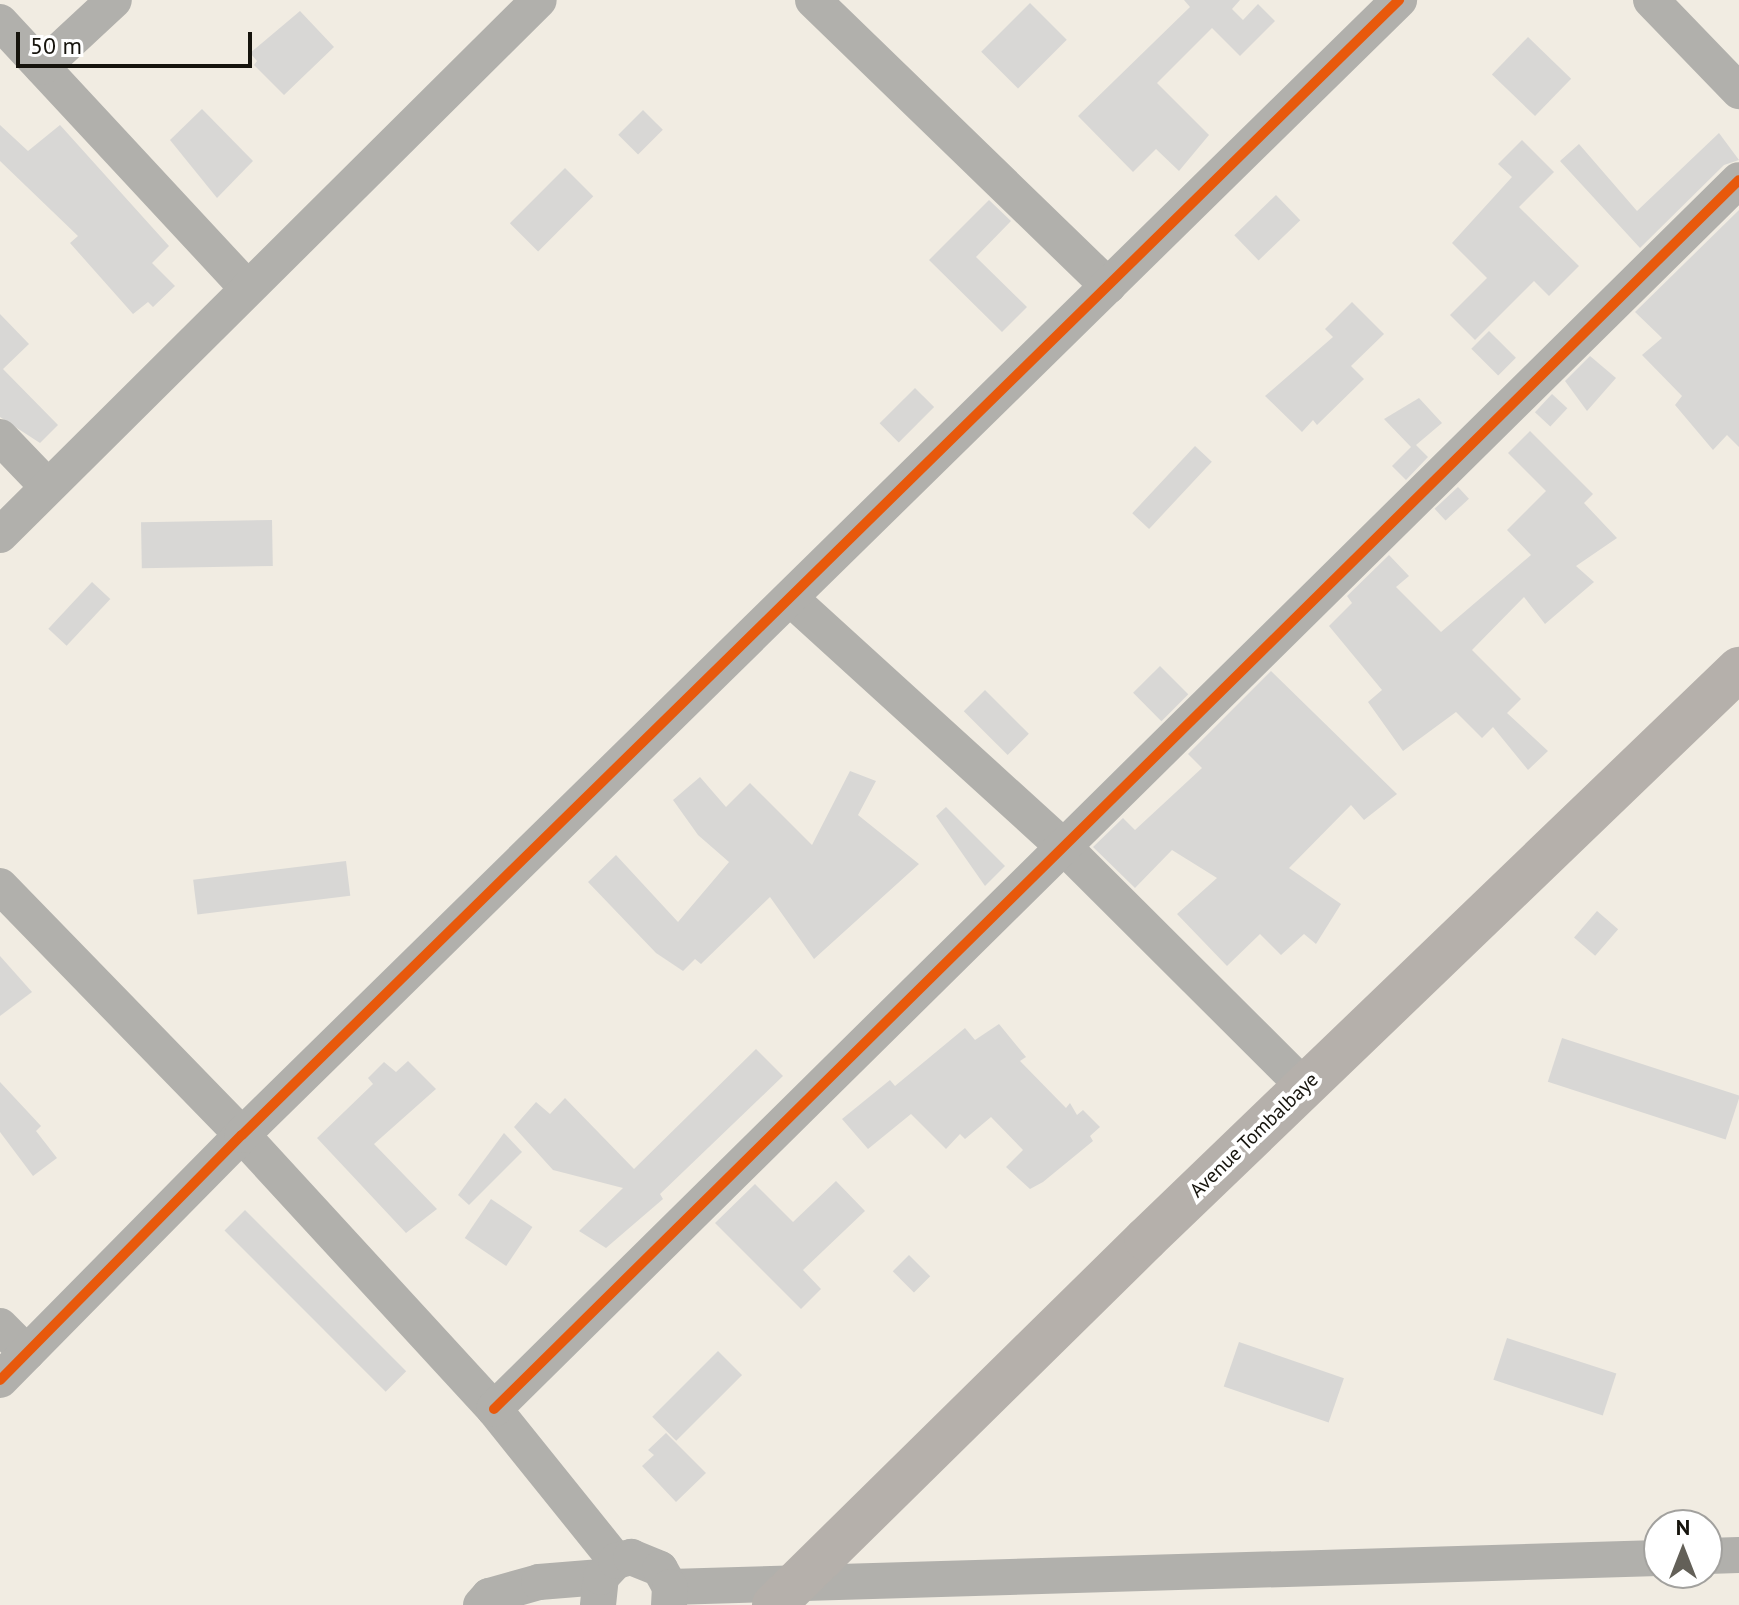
<!DOCTYPE html>
<html>
<head>
<meta charset="utf-8">
<style>
  body { margin:0 }
  #map { position:relative; width:1739px; height:1605px; overflow:hidden; background:#f1ece2; font-family:"PT Sans",sans-serif }
  div>[style] { position:absolute }
  .building>* { inset:0; background:#d8d7d5; transform-origin:0 0 }
  .minor>* { height:36px; margin:-18px; padding:0 18px; transform-origin:18px; border-radius:18px; background:#b1b0ac }
  .major>* { height:44px; margin:-22px; padding:0 22px; transform-origin:22px; border-radius:22px; background:#b5b0ab }
  .cycleway>* { height:10px; margin:-5px; padding:0 5px; transform-origin:5px; border-radius:5px; background:#e8590c }
  span { translate:-50% -50%; white-space:nowrap; text-align:center; line-height:1.15; -webkit-text-stroke:8px #fff; paint-order:stroke }
  .street-label { font-size:20px; color:#16140d }
  .north { position:absolute; left:1643px; top:1509px; width:80px; height:80px; box-sizing:border-box; background:#fff; border:2px solid #a2a19e; border-radius:50%; rotate:0deg; font-size:22px; font-weight:700; line-height:32px; text-align:center; color:#16140d }
  .north::after { content:''; display:block; margin:auto; width:28px; height:36px; background:#636058; clip-path:polygon(50% 0,100% 100%,50% 72%,0 100%) }
  .scale { position:absolute; left:16px; top:32px; width:236px; height:36px; box-sizing:border-box; border:4px solid #16140d; border-top:0; padding-left:10px; font-size:24px; line-height:28px; white-space:nowrap; color:#16140d; -webkit-text-stroke:6px #fff; paint-order:stroke }
</style>
</head>
<body>
<div id="map">
  <div class="building">
    <div style="clip-path:polygon(1184px 0,1240px 0,1232px 9px,1243px 20px,1258px 4px,1275px 21px,1240px 56px,1212px 28px,1157px 83px,1209px 135px,1179px 171px,1156px 149px,1133px 172px,1078px 116px,1190px 7px)"></div>
    <div style="left:1030px;top:3px;width:52px;height:69px;rotate:45deg"></div>
    <div style="clip-path:polygon(300px 11px,334px 47px,284px 95px,254px 65px,257px 61px,250px 53px)"></div>
    <div style="left:1528px;top:37px;width:60px;height:52px;rotate:44deg"></div>
    <div style="clip-path:polygon(202px 109px,253px 161px,217px 198px,170px 140px)"></div>
    <div style="left:643px;top:110px;width:28px;height:35px;rotate:45deg"></div>
    <div style="clip-path:polygon(0 125px,28px 151px,60px 125px,169px 246px,152px 263px,175px 286px,153px 307px,148px 302px,133px 314px,70px 243px,78px 236px,0 161px)"></div>
    <div style="clip-path:polygon(1719px 133px,1739px 160px,1724px 165px,1640px 248px,1560px 161px,1579px 144px,1637px 211px)"></div>
    <div style="clip-path:polygon(1522px 140px,1554px 172px,1519px 207px,1579px 266px,1549px 296px,1534px 281px,1475px 340px,1450px 315px,1487px 278px,1452px 243px,1512px 177px,1498px 164px)"></div>
    <div style="left:565px;top:168px;width:40px;height:78px;rotate:45deg"></div>
    <div style="left:1276px;top:195px;width:35px;height:58px;rotate:46deg"></div>
    <div style="clip-path:polygon(989px 200px,1011px 221px,976px 257px,1027px 307px,1002px 332px,929px 260px)"></div>
    <div style="clip-path:polygon(1739px 210px,1739px 447px,1727px 435px,1713px 450px,1675px 405px,1682px 396px,1642px 355px,1662px 338px,1635px 312px)"></div>
    <div style="clip-path:polygon(1352px 302px,1384px 334px,1351px 366px,1364px 379px,1317px 425px,1313px 420px,1302px 432px,1265px 396px,1333px 337px,1325px 329px)"></div>
    <div style="clip-path:polygon(0 314px,29px 344px,3px 369px,58px 425px,40px 443px,0 417px)"></div>
    <div style="left:1489px;top:331px;width:38px;height:25px;rotate:45deg"></div>
    <div style="clip-path:polygon(1590px 356px,1616px 378px,1587px 411px,1565px 381px)"></div>
    <div style="left:915px;top:388px;width:27px;height:50px;rotate:45deg"></div>
    <div style="left:1552px;top:394px;width:21px;height:25px;rotate:43deg"></div>
    <div style="clip-path:polygon(1419px 398px,1442px 423px,1416px 445px,1428px 457px,1406px 480px,1392px 466px,1411px 447px,1384px 419px)"></div>
    <div style="clip-path:polygon(1530px 431px,1593px 494px,1584px 503px,1617px 538px,1576px 566px,1594px 582px,1545px 624px,1524px 597px,1472px 650px,1521px 699px,1507px 713px,1548px 751px,1528px 770px,1493px 727px,1482px 738px,1456px 712px,1403px 751px,1368px 702px,1382px 690px,1329px 626px,1352px 603px,1347px 596px,1389px 555px,1409px 576px,1396px 587px,1441px 632px,1531px 555px,1507px 530px,1546px 491px,1508px 453px)"></div>
    <div style="left:1195px;top:446px;width:23px;height:92px;rotate:43deg"></div>
    <div style="left:1458px;top:487px;width:16px;height:32px;rotate:47deg"></div>
    <div style="left:272px;top:520px;width:46px;height:131px;rotate:89deg"></div>
    <div style="left:92px;top:582px;width:25px;height:64px;rotate:43deg"></div>
    <div style="left:1160px;top:666px;width:40px;height:38px;rotate:45deg"></div>
    <div style="clip-path:polygon(1271px 671px,1397px 794px,1364px 820px,1351px 805px,1289px 868px,1341px 904px,1316px 944px,1304px 934px,1281px 955px,1260px 934px,1227px 966px,1177px 914px,1217px 878px,1172px 850px,1135px 888px,1093px 847px,1123px 818px,1135px 830px,1202px 768px,1188px 754px)"></div>
    <div style="left:985px;top:690px;width:62px;height:30px;rotate:45deg"></div>
    <div style="clip-path:polygon(850px 771px,876px 781px,858px 815px,919px 864px,814px 959px,770px 897px,701px 964px,695px 959px,683px 971px,656px 953px,588px 882px,616px 855px,678px 922px,729px 862px,698px 835px,673px 800px,700px 777px,726px 807px,750px 783px,812px 845px)"></div>
    <div style="clip-path:polygon(946px 807px,1005px 866px,985px 886px,936px 816px)"></div>
    <div style="left:346px;top:861px;width:35px;height:154px;rotate:83deg"></div>
    <div style="left:1597px;top:911px;width:28px;height:35px;rotate:41deg"></div>
    <div style="clip-path:polygon(0 956px,32px 992px,0 1016px)"></div>
    <div style="clip-path:polygon(999px 1024px,1026px 1057px,1020px 1061px,1066px 1108px,1070px 1103px,1077px 1115px,1083px 1110px,1100px 1127px,1090px 1136px,1093px 1141px,1043px 1182px,1030px 1189px,1006px 1167px,1023px 1150px,991px 1117px,965px 1139px,960px 1134px,946px 1149px,911px 1114px,868px 1149px,842px 1119px,890px 1080px,895px 1086px,965px 1028px,975px 1040px)"></div>
    <div style="left:1562px;top:1038px;width:187px;height:46px;rotate:18deg"></div>
    <div style="clip-path:polygon(756px 1049px,783px 1076px,660px 1194px,663px 1199px,606px 1248px,579px 1231px,623px 1188px,553px 1170px,514px 1127px,536px 1102px,550px 1114px,565px 1098px,634px 1169px)"></div>
    <div style="clip-path:polygon(408px 1061px,436px 1089px,374px 1144px,437px 1209px,406px 1233px,317px 1138px,373px 1084px,368px 1078px,384px 1062px,396px 1072px)"></div>
    <div style="clip-path:polygon(0 1082px,41px 1126px,36px 1131px,57px 1158px,33px 1176px,0 1132px)"></div>
    <div style="clip-path:polygon(504px 1133px,522px 1152px,469px 1205px,458px 1195px)"></div>
    <div style="clip-path:polygon(836px 1181px,865px 1211px,803px 1270px,821px 1289px,801px 1309px,715px 1223px,755px 1184px,793px 1222px)"></div>
    <div style="left:491px;top:1199px;width:50px;height:47px;rotate:34deg"></div>
    <div style="left:245px;top:1210px;width:228px;height:29px;rotate:45deg"></div>
    <div style="left:909px;top:1255px;width:30px;height:23px;rotate:45deg"></div>
    <div style="left:1507px;top:1338px;width:115px;height:44px;rotate:18deg"></div>
    <div style="left:1239px;top:1342px;width:111px;height:47px;rotate:19deg"></div>
    <div style="left:718px;top:1351px;width:34px;height:93px;rotate:45deg"></div>
    <div style="clip-path:polygon(666px 1433px,706px 1473px,676px 1502px,642px 1466px,654px 1455px,648px 1450px)"></div>
  </div>
  <div class="minor">
    <div style="left:813px;top:0;width:411px;rotate:44.1deg"></div>
    <div style="left:1651px;top:0;width:127px;rotate:46deg"></div>
    <div style="left:0;top:22px;width:363px;rotate:47.1deg"></div>
    <div style="left:42px;top:67px;width:98px;rotate:-42.9deg"></div>
    <div style="left:0;top:437px;width:69px;rotate:46.2deg"></div>
    <div style="left:0;top:535px;width:759px;rotate:-44.79deg"></div>
    <div style="left:790px;top:598px;width:369px;rotate:42.3deg"></div>
    <div style="left:1063px;top:846px;width:342px;rotate:44.9deg"></div>
    <div style="left:0;top:886px;width:347px;rotate:45.8deg"></div>
    <div style="left:242px;top:1135px;width:372px;rotate:47.4deg"></div>
    <div style="left:494px;top:1409px;width:195px;rotate:51.2deg"></div>
    <div style="left:0;top:1326px;width:38px;rotate:45deg"></div>
    <div style="left:0;top:1380px;width:344px;rotate:-45.4deg"></div>
    <div style="left:242px;top:1135px;width:1621px;rotate:-44.45deg"></div>
    <div style="left:494px;top:1409px;width:1749px;rotate:-44.63deg"></div>
    <div style="left:1707px;top:1556px;width:32px;rotate:-2deg"></div>
    <div style="left:670px;top:1587px;width:989px;rotate:-1.68deg"></div>
    <div style="left:481px;top:1605px;width:12px;rotate:-48deg"></div>
    <div style="left:489px;top:1596px;width:52px;rotate:-15.6deg"></div>
    <div style="left:539px;top:1582px;width:62px;rotate:-4.6deg"></div>
    <div style="left:598px;top:1605px;width:28px;rotate:-84deg"></div>
    <div style="left:601px;top:1577px;width:22px;rotate:-47deg"></div>
    <div style="left:616px;top:1561px;width:16px;rotate:-15deg"></div>
    <div style="left:631px;top:1557px;width:31px;rotate:22deg"></div>
    <div style="left:660px;top:1569px;width:21px;rotate:61deg"></div>
    <div style="left:670px;top:1587px;width:18px;rotate:93deg"></div>
  </div>
  <div class="major">
    <div style="left:774px;top:1605px;width:522px;rotate:-44.53deg"></div>
    <div style="left:1146px;top:1239px;width:823px;rotate:-43.87deg"></div>
  </div>
  <div class="cycleway">
    <div style="left:0;top:1380px;width:344px;rotate:-45.4deg"></div>
    <div style="left:242px;top:1135px;width:1621px;rotate:-44.45deg"></div>
    <div style="left:494px;top:1409px;width:1749px;rotate:-44.63deg"></div>
  </div>
  <div class="street-label">
    <span style="left:1254px;top:1135px;rotate:-44deg">Avenue Tombalbaye</span>
  </div>
  <div class="north">N</div>
  <div class="scale">50 m</div>
</div>
</body>
</html>
